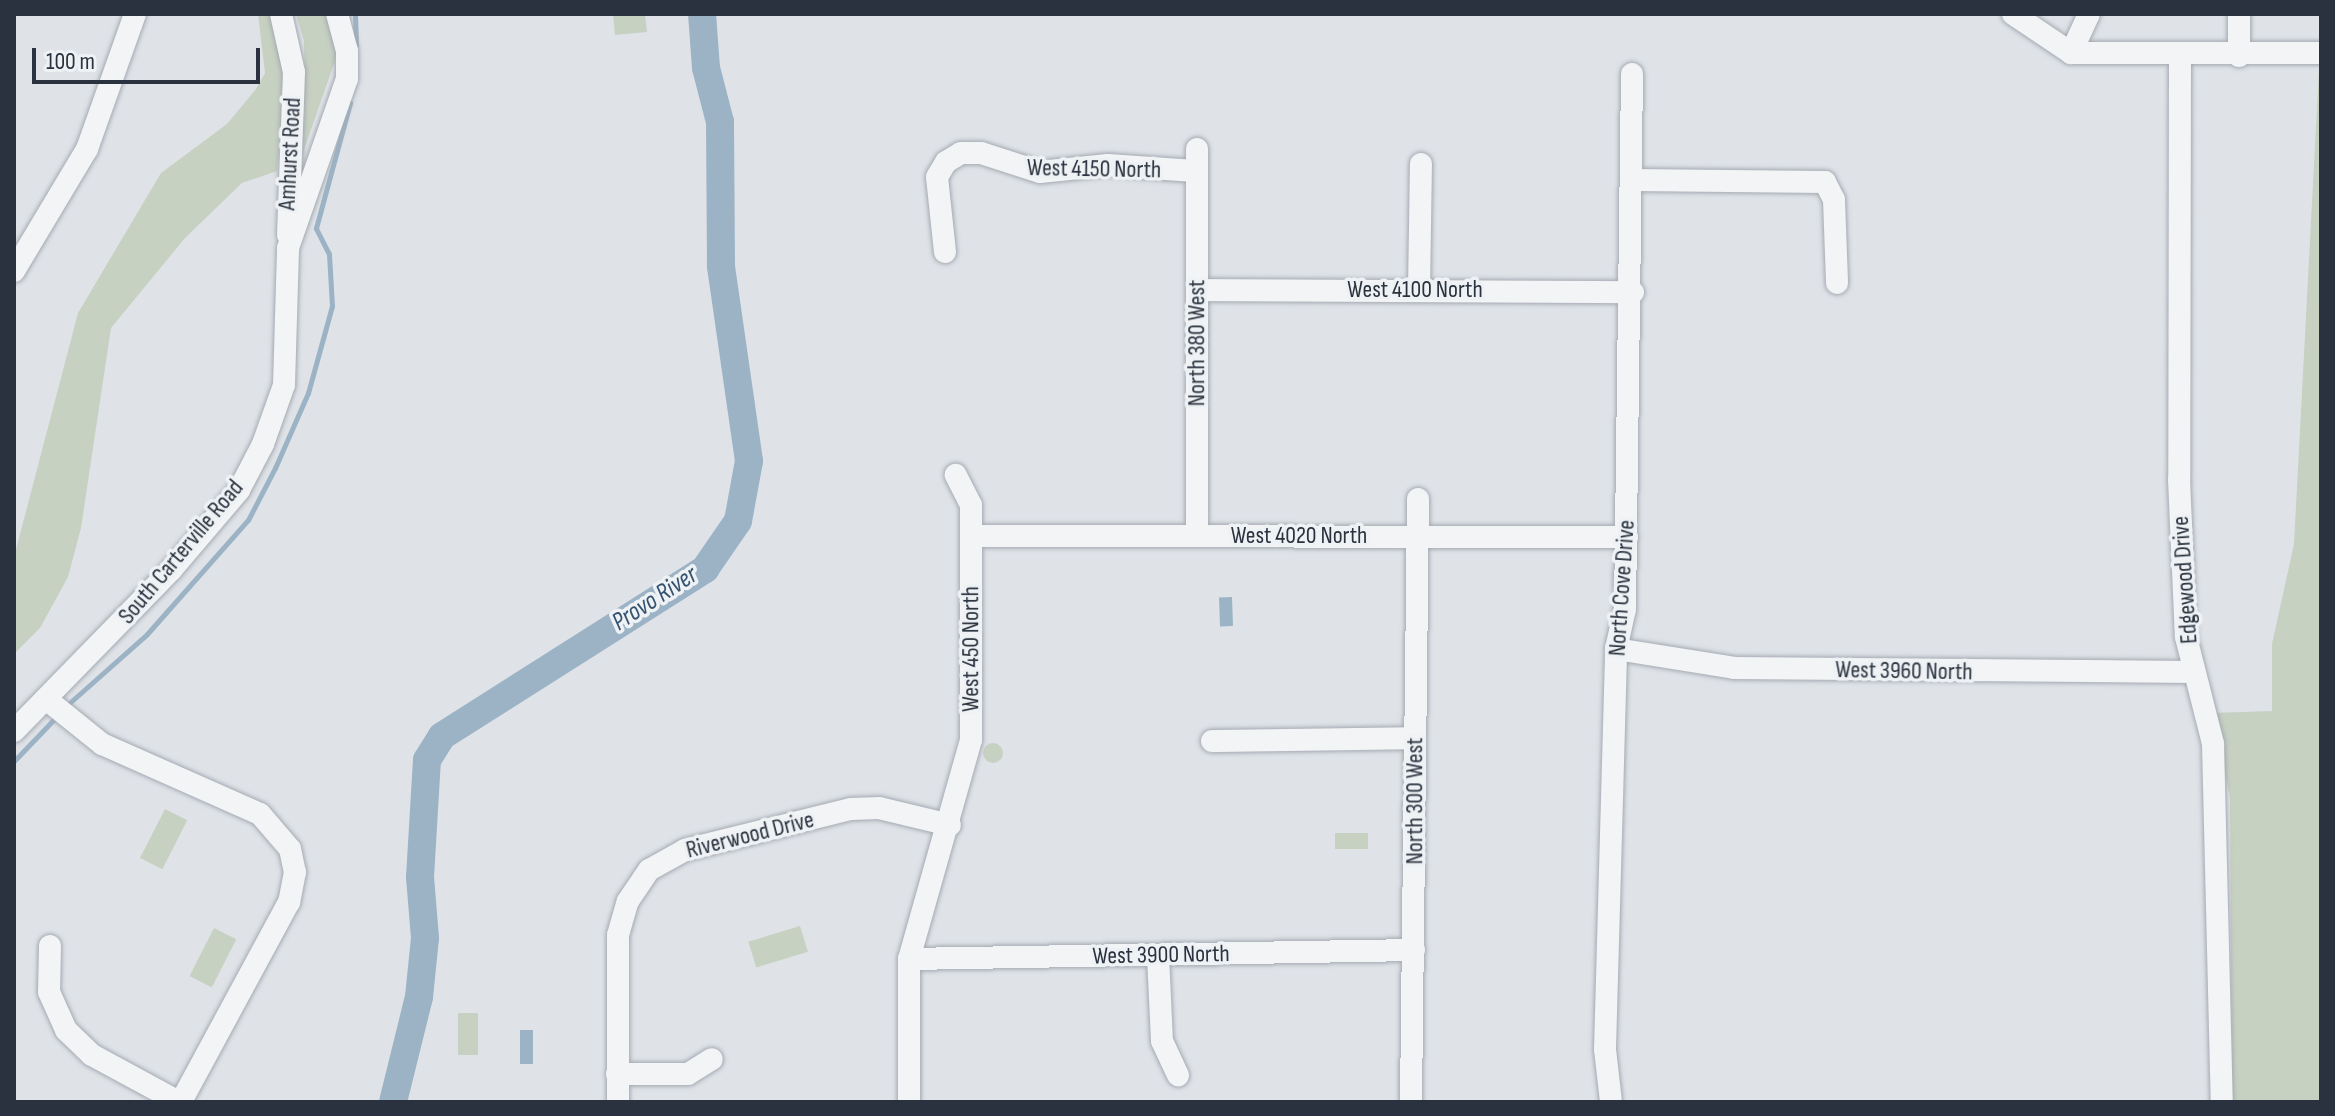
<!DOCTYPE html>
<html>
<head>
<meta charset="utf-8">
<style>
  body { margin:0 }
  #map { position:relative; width:2335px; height:1116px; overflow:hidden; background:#dfe3e8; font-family:"Sofia Sans Condensed",sans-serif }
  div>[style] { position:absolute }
  .green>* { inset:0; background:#c6d1c1; transform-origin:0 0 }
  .round { border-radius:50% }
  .water>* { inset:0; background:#9cb3c6; transform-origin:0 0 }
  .stream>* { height:5px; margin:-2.5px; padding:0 2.5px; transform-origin:2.5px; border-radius:2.5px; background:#9cb3c6 }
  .river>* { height:28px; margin:-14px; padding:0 14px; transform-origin:14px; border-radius:14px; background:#9cb3c6 }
  .roads { filter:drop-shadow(0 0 2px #a5aab2) drop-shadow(0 0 2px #a5aab2) }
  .minor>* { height:22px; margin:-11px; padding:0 11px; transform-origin:11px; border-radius:11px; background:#f2f4f6 }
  span { translate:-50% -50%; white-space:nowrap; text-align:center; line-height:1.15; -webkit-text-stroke:7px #eff2f5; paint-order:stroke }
  .street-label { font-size:24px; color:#29323e }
  .water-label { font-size:26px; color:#355370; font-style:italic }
  .frame { position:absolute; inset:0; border:16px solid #29323e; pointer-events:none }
  .scale { position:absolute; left:32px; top:48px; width:228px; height:36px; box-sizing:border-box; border:4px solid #29323e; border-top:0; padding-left:10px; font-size:24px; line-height:28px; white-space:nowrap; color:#29323e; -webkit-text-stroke:6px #eff2f5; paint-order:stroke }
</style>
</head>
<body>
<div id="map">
  <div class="green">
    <div style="clip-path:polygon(258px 14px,273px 14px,280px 34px,284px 93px,277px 171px,242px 183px,185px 238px,111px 328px,81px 528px,68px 577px,40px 628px,14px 654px,14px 557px,78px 313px,161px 173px,227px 124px,256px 89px,265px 73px)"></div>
    <div style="clip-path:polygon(296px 14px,329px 14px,338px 52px,299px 164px,305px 88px,304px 41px)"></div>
    <div style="clip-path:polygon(613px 14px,645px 14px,647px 32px,615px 35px)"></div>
    <div style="clip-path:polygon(2321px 32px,2321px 1102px,2232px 1102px,2230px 797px,2212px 713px,2272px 711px,2272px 644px,2294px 544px)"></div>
    <div class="round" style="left:983px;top:743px;width:20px;height:20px"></div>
    <div style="left:165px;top:809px;width:25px;height:55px;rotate:27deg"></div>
    <div style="left:1335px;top:833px;width:33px;height:16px"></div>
    <div style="left:800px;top:926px;width:27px;height:54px;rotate:73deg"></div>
    <div style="left:214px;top:928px;width:25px;height:54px;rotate:27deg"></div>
    <div style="left:458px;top:1013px;width:20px;height:42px"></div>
  </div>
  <div class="water">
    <div style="left:1232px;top:597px;width:29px;height:13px;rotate:88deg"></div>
    <div style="left:520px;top:1030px;width:13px;height:34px"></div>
  </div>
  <div class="stream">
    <div style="left:355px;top:14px;width:31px;rotate:88deg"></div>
    <div style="left:66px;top:706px;width:108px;rotate:-41.6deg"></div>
    <div style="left:147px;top:634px;width:152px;rotate:-48.5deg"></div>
    <div style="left:248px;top:520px;width:59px;rotate:-62.6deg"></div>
    <div style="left:275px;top:468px;width:82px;rotate:-66.3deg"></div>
    <div style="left:308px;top:393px;width:90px;rotate:-74.6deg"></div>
    <div style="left:332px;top:306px;width:52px;rotate:-93.3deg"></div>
    <div style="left:329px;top:254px;width:29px;rotate:-117deg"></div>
    <div style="left:316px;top:228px;width:130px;rotate:-74.8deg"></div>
    <div style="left:14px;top:761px;width:62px;rotate:-46.3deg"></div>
  </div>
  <div class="river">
    <div style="left:393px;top:1102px;width:108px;rotate:-76.1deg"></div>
    <div style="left:419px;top:997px;width:59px;rotate:-84.2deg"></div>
    <div style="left:425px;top:938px;width:61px;rotate:-94.7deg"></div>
    <div style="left:420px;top:877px;width:117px;rotate:-86.6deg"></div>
    <div style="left:427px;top:760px;width:28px;rotate:-58deg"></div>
    <div style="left:442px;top:736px;width:312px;rotate:-32.4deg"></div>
    <div style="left:705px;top:569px;width:58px;rotate:-55.5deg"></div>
    <div style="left:738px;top:521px;width:61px;rotate:-79.6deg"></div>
    <div style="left:749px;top:461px;width:197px;rotate:-98.2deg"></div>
    <div style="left:721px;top:266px;width:144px;rotate:-90.4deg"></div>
    <div style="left:720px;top:122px;width:56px;rotate:-104.5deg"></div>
    <div style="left:706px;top:68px;width:54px;rotate:-94.2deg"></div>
  </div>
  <div class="roads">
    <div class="minor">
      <div style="left:281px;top:14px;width:59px;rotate:77.4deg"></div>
      <div style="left:294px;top:72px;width:163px;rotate:92.1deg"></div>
      <div style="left:2013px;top:14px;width:70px;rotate:33.9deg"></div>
      <div style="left:2071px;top:53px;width:250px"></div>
      <div style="left:2071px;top:53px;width:43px;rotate:-65.2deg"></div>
      <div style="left:2180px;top:54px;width:425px;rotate:90.1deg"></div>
      <div style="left:2179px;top:479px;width:158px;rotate:87.5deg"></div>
      <div style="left:2186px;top:637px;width:110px;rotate:75.8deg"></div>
      <div style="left:2213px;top:744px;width:358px;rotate:88.6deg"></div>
      <div style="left:2239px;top:56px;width:42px;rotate:-90deg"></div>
      <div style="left:1197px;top:149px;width:387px;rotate:90deg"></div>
      <div style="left:1632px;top:180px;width:193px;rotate:0.6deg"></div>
      <div style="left:1825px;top:182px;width:20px;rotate:63deg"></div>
      <div style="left:1834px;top:200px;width:83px;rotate:87.9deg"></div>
      <div style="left:945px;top:252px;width:75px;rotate:-96.1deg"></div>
      <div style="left:937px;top:177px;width:17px;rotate:-59deg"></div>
      <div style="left:946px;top:162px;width:17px;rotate:-31deg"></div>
      <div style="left:961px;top:153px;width:20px"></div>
      <div style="left:981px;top:153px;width:62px;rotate:17.9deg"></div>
      <div style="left:1040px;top:172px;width:68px;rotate:-5.9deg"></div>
      <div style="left:1108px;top:165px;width:87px;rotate:3.9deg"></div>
      <div style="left:14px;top:271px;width:142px;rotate:-59.1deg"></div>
      <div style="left:87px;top:149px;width:143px;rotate:-70.4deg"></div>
      <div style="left:1419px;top:289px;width:125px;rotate:-89.1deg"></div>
      <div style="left:1198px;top:290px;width:435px;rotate:0.3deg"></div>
      <div style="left:971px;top:536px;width:656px;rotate:0.09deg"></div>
      <div style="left:1616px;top:649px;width:120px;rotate:9.1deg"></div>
      <div style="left:1734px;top:668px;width:459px;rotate:0.5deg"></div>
      <div style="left:46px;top:699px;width:72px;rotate:38.8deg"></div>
      <div style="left:102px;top:744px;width:173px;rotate:23.9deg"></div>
      <div style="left:260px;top:814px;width:46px;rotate:49.4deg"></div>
      <div style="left:290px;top:849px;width:24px;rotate:78deg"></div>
      <div style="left:295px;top:872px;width:31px;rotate:101deg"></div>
      <div style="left:289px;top:902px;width:227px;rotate:118.4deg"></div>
      <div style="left:14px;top:731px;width:225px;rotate:-45.7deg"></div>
      <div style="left:171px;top:570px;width:105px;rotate:-49.6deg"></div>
      <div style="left:239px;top:490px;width:52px;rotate:-62.4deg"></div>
      <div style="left:263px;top:444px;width:63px;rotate:-70.4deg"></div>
      <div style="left:284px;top:385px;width:137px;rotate:-88.3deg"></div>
      <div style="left:288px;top:248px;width:179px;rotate:-70.8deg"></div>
      <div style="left:347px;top:79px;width:28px;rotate:-90deg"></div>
      <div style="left:347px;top:51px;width:38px;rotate:-105deg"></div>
      <div style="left:1212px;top:741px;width:203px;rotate:-0.8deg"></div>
      <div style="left:50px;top:946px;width:46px;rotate:91.2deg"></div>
      <div style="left:49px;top:992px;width:42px;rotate:65.9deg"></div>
      <div style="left:66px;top:1030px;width:36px;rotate:44deg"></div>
      <div style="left:92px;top:1055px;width:99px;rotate:28.4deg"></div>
      <div style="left:1158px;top:956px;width:85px;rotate:87.3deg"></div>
      <div style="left:1162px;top:1041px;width:38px;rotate:65deg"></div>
      <div style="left:909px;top:959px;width:505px;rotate:-1.02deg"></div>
      <div style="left:617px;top:1074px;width:71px"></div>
      <div style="left:688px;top:1074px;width:28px;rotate:-32deg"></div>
      <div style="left:618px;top:1102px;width:167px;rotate:-90deg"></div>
      <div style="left:618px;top:935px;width:35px;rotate:-74deg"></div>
      <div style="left:628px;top:901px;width:37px;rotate:-56deg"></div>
      <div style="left:649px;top:870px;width:41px;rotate:-29.1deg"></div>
      <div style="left:685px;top:850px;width:171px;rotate:-13.9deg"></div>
      <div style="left:851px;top:809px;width:28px;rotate:-2deg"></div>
      <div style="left:879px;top:808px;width:73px;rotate:13.5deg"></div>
      <div style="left:909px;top:1102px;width:143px;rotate:-90deg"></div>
      <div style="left:909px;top:959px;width:228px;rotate:-74.2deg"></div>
      <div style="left:971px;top:740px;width:235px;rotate:-90deg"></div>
      <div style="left:971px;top:505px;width:34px;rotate:-117deg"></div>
      <div style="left:1411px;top:1102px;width:603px;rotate:-89.33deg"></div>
      <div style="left:1611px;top:1102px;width:53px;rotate:-96.5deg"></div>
      <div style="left:1605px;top:1049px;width:400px;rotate:-88.4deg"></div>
      <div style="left:1616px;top:649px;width:41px;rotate:-77.3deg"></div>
      <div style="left:1625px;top:609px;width:535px;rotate:-89.25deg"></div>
    </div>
  </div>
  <div class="street-label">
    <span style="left:290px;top:154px;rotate:-87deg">Amhurst Road</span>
    <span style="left:1094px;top:169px;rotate:1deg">West 4150 North</span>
    <span style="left:1415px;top:290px">West 4100 North</span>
    <span style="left:1197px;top:343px;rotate:-90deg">North 380 West</span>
    <span style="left:1299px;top:536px">West 4020 North</span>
    <span style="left:181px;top:552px;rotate:-50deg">South Carterville Road</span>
    <span style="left:2185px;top:580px;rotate:-94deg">Edgewood Drive</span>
    <span style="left:1622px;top:588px;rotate:-86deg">North Cove Drive</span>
    <span style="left:971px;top:649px;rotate:-90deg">West 450 North</span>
    <span style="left:1904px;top:671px;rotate:1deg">West 3960 North</span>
    <span style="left:1415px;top:801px;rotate:-90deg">North 300 West</span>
    <span style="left:750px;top:835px;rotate:-14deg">Riverwood Drive</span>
    <span style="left:1161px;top:955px;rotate:-1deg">West 3900 North</span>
  </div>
  <div class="water-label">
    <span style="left:655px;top:599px;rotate:-33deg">Provo River</span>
  </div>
  <div class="frame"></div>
  <div class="scale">100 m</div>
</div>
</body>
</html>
